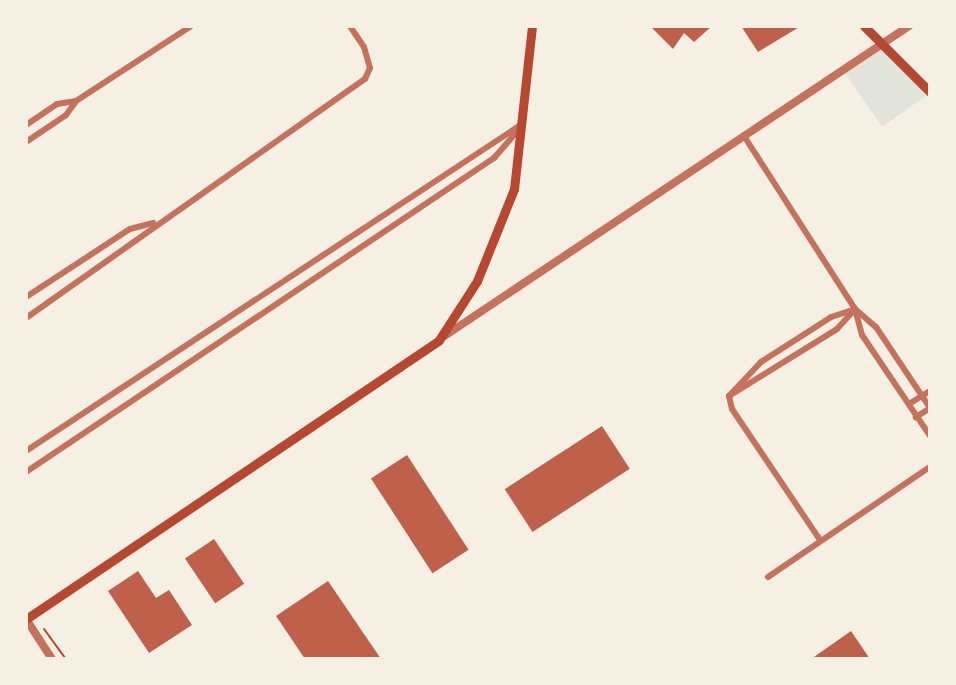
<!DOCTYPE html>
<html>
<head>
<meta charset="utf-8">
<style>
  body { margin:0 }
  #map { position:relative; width:956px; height:685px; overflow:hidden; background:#f6efe4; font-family:"Open Sans",sans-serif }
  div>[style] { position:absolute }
  .green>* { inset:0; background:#e2e4dc }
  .building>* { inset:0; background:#bf614a; transform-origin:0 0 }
  .path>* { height:2px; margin:-1px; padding:0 1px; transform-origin:1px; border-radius:1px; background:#b5482f }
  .minor>* { height:6px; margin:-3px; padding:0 3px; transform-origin:3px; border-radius:3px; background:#c5725c }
  .tertiary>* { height:8px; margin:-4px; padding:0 4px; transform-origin:4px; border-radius:4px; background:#c5725c }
  .secondary>* { height:9px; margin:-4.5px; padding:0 4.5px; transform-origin:4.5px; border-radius:4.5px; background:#b5482f }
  span { translate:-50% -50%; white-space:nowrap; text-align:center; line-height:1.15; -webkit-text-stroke:8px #f6efe4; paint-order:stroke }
  .frame { position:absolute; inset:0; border:28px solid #f6efe4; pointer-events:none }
</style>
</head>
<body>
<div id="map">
  <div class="green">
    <div style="clip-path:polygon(882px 44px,930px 93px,882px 127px,843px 70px)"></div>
  </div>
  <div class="building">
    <div style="clip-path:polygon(650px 26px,712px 26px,694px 42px,684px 33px,673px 49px)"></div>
    <div style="clip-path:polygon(741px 26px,801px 26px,758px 52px)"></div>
    <div style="left:602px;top:426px;width:51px;height:116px;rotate:57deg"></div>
    <div style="left:407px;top:455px;width:113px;height:43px;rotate:57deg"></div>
    <div style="left:214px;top:539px;width:54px;height:35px;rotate:56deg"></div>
    <div style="clip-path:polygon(138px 571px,156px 598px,169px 590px,192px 625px,149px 653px,108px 591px)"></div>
    <div style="clip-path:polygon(328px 581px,381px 659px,305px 659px,276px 616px)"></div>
    <div style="clip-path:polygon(851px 631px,870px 659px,811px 659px)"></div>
  </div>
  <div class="path">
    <div style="left:26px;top:28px;width:4px;rotate:-34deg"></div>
    <div style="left:44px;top:629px;width:37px;rotate:54deg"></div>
  </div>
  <div class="minor">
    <div style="left:26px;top:125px;width:37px;rotate:-34deg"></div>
    <div style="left:57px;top:104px;width:19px;rotate:-9deg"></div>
    <div style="left:744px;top:136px;width:206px;rotate:57.3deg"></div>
    <div style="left:855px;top:309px;width:28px;rotate:41deg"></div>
    <div style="left:876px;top:327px;width:97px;rotate:56.3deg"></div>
    <div style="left:930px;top:408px;width:17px;rotate:147deg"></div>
    <div style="left:26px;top:142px;width:48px;rotate:-34deg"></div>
    <div style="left:66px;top:115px;width:17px;rotate:-54deg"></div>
    <div style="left:76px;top:101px;width:137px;rotate:-33.1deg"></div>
    <div style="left:26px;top:297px;width:124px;rotate:-33.2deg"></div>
    <div style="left:130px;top:229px;width:24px;rotate:-15deg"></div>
    <div style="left:855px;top:309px;width:27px;rotate:75deg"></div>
    <div style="left:862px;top:335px;width:122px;rotate:56deg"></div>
    <div style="left:26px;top:318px;width:415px;rotate:-35.2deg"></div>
    <div style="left:365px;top:79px;width:12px;rotate:-66deg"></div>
    <div style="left:370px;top:68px;width:22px;rotate:-106deg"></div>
    <div style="left:364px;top:47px;width:25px;rotate:-124deg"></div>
    <div style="left:729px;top:396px;width:13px;rotate:77deg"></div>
    <div style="left:732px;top:409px;width:158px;rotate:56.1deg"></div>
    <div style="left:729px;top:396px;width:47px;rotate:-46.7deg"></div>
    <div style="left:761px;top:362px;width:83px;rotate:-32.7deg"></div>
    <div style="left:831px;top:317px;width:25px;rotate:-18deg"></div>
    <div style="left:729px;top:396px;width:127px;rotate:-31.8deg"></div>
    <div style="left:837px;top:329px;width:25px;rotate:-48deg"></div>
    <div style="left:909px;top:404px;width:25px;rotate:-32deg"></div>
    <div style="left:26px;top:451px;width:590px;rotate:-33.39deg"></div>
    <div style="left:26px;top:472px;width:564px;rotate:-33.86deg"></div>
    <div style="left:494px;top:158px;width:41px;rotate:-48.9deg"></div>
    <div style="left:768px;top:577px;width:196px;rotate:-34.2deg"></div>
  </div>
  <div class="tertiary">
    <div style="left:440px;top:339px;width:564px;rotate:-33.72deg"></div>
    <div style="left:26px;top:619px;width:48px;rotate:57deg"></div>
  </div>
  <div class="secondary">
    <div style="left:864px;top:26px;width:93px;rotate:45deg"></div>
    <div style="left:26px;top:619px;width:498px;rotate:-34deg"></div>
    <div style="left:439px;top:340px;width:70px;rotate:-57.2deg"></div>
    <div style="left:477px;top:281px;width:99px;rotate:-68.1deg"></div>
    <div style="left:514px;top:189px;width:164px;rotate:-83.7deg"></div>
  </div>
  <div class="frame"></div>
</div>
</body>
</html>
